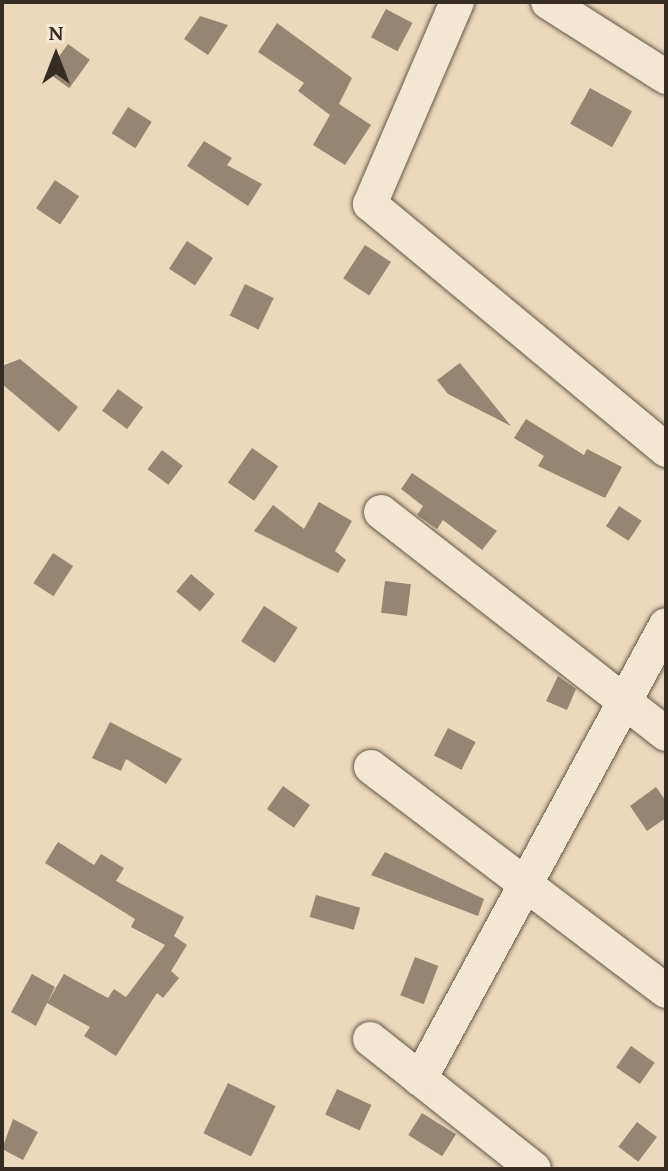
<!DOCTYPE html>
<html>
<head>
<meta charset="utf-8">
<style>
  body { margin:0 }
  #map { position:relative; width:668px; height:1171px; overflow:hidden; background:#ecd8bc; font-family:"Gentium Book Plus",serif }
  div>[style] { position:absolute }
  .building>* { inset:0; background:#958572; transform-origin:0 0 }
  .roads { filter:drop-shadow(0 0 2px #645748) drop-shadow(0 0 2px #645748) }
  .minor>* { height:34px; margin:-17px; padding:0 17px; transform-origin:17px; border-radius:17px; background:#f3e6d3 }
  span { translate:-50% -50%; white-space:nowrap; text-align:center; line-height:1.15; -webkit-text-stroke:6px #f3e6d3; paint-order:stroke }
  .frame { position:absolute; inset:0; border:4px solid #362c21; pointer-events:none }
  .north { position:absolute; left:16px; top:16px; width:80px; height:80px; -webkit-text-stroke:6px #f3e6d3; paint-order:stroke; rotate:0deg; font-size:22px; font-weight:700; line-height:32px; text-align:center; color:#362c21 }
  .north::after { content:''; display:block; margin:auto; width:28px; height:36px; background:#362c21; clip-path:polygon(50% 0,100% 100%,50% 72%,0 100%) }
</style>
</head>
<body>
<div id="map">
  <div class="building">
    <div style="left:386px;top:9px;width:30px;height:32px;rotate:28deg"></div>
    <div style="clip-path:polygon(200px 16px,228px 25px,208px 55px,184px 39px)"></div>
    <div style="clip-path:polygon(277px 23px,352px 78px,339px 104px,371px 125px,345px 165px,313px 145px,330px 115px,298px 91px,304px 83px,258px 52px)"></div>
    <div style="left:68px;top:44px;width:27px;height:35px;rotate:36deg"></div>
    <div style="left:590px;top:88px;width:48px;height:41px;rotate:29deg"></div>
    <div style="left:128px;top:107px;width:28px;height:31px;rotate:32deg"></div>
    <div style="clip-path:polygon(204px 141px,232px 158px,227px 165px,262px 184px,248px 206px,187px 166px)"></div>
    <div style="left:55px;top:180px;width:29px;height:34px;rotate:34deg"></div>
    <div style="left:187px;top:241px;width:31px;height:33px;rotate:33deg"></div>
    <div style="left:365px;top:245px;width:31px;height:40px;rotate:33deg"></div>
    <div style="left:245px;top:284px;width:32px;height:35px;rotate:26deg"></div>
    <div style="clip-path:polygon(20px 359px,78px 407px,59px 432px,2px 384px,2px 366px)"></div>
    <div style="clip-path:polygon(460px 363px,511px 426px,448px 394px,437px 380px)"></div>
    <div style="left:118px;top:389px;width:31px;height:27px;rotate:36deg"></div>
    <div style="clip-path:polygon(526px 419px,584px 455px,587px 449px,622px 467px,605px 498px,538px 466px,544px 456px,514px 438px)"></div>
    <div style="left:252px;top:448px;width:32px;height:42px;rotate:35deg"></div>
    <div style="left:162px;top:450px;width:26px;height:24px;rotate:37deg"></div>
    <div style="clip-path:polygon(412px 473px,497px 531px,482px 550px,443px 520px,437px 529px,417px 515px,423px 506px,401px 489px)"></div>
    <div style="clip-path:polygon(319px 502px,352px 521px,335px 551px,346px 560px,338px 573px,254px 531px,273px 505px,304px 529px)"></div>
    <div style="left:619px;top:506px;width:27px;height:24px;rotate:33deg"></div>
    <div style="left:53px;top:553px;width:24px;height:36px;rotate:33deg"></div>
    <div style="left:191px;top:574px;width:31px;height:23px;rotate:40deg"></div>
    <div style="left:385px;top:581px;width:26px;height:32px;rotate:7deg"></div>
    <div style="left:264px;top:606px;width:40px;height:42px;rotate:33deg"></div>
    <div style="clip-path:polygon(558px 676px,576px 689px,567px 710px,546px 701px)"></div>
    <div style="clip-path:polygon(110px 722px,182px 759px,166px 784px,126px 759px,121px 771px,92px 758px)"></div>
    <div style="left:448px;top:728px;width:31px;height:31px;rotate:27deg"></div>
    <div style="left:283px;top:786px;width:33px;height:28px;rotate:35deg"></div>
    <div style="clip-path:polygon(656px 787px,666px 801px,666px 818px,647px 831px,630px 806px)"></div>
    <div style="clip-path:polygon(58px 842px,94px 865px,101px 854px,124px 868px,116px 881px,184px 917px,174px 936px,187px 945px,171px 971px,179px 978px,163px 998px,157px 993px,116px 1056px,84px 1036px,90px 1027px,47px 1003px,36px 1026px,11px 1012px,32px 974px,55px 987px,47px 1003px,64px 974px,108px 998px,114px 989px,126px 997px,165px 945px,131px 927px,135px 919px,45px 863px)"></div>
    <div style="clip-path:polygon(385px 852px,484px 899px,478px 916px,371px 875px)"></div>
    <div style="left:316px;top:895px;width:46px;height:23px;rotate:16deg"></div>
    <div style="left:415px;top:957px;width:25px;height:41px;rotate:21deg"></div>
    <div style="left:631px;top:1046px;width:29px;height:26px;rotate:35deg"></div>
    <div style="left:228px;top:1083px;width:53px;height:56px;rotate:26deg"></div>
    <div style="left:337px;top:1089px;width:38px;height:28px;rotate:25deg"></div>
    <div style="left:422px;top:1113px;width:40px;height:26px;rotate:32deg"></div>
    <div style="clip-path:polygon(13px 1119px,38px 1132px,23px 1160px,2px 1149px)"></div>
    <div style="left:637px;top:1122px;width:25px;height:31px;rotate:37deg"></div>
  </div>
  <div class="roads">
    <div class="minor">
      <div style="left:457px;top:2px;width:220px;rotate:113.3deg"></div>
      <div style="left:370px;top:204px;width:385px;rotate:39.7deg"></div>
      <div style="left:548px;top:2px;width:140px;rotate:32.4deg"></div>
      <div style="left:381px;top:512px;width:361px;rotate:37.9deg"></div>
      <div style="left:371px;top:767px;width:370px;rotate:37.2deg"></div>
      <div style="left:370px;top:1039px;width:209px;rotate:38.4deg"></div>
      <div style="left:420px;top:1079px;width:516px;rotate:-61.55deg"></div>
    </div>
  </div>
  <div class="frame"></div>
  <div class="north">N</div>
</div>
</body>
</html>
